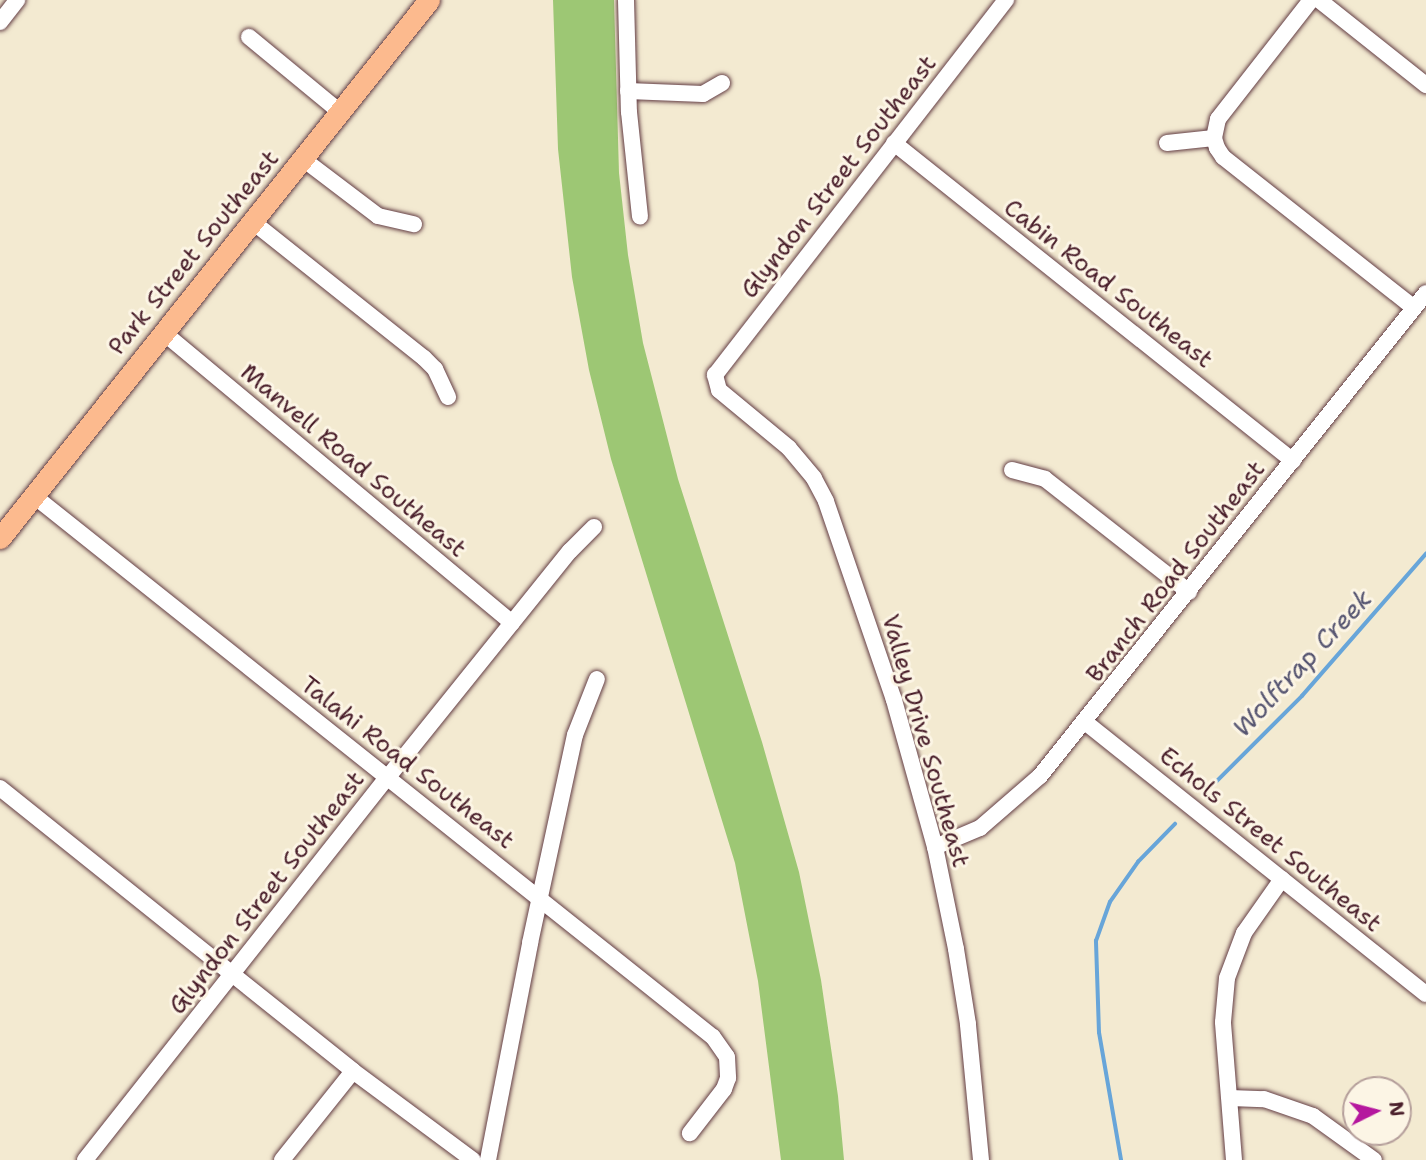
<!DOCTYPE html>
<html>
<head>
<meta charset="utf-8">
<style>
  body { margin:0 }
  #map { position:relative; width:1426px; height:1160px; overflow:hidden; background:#f3ead1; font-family:"Shantell Sans",sans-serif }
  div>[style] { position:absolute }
  .green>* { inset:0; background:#9dc774 }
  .stream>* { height:3.5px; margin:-1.75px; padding:0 1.75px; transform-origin:1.75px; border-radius:1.75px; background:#67a5d9 }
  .roads { filter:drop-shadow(0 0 2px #633d44) drop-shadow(0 0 2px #633d44) }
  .minor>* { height:16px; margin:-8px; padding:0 8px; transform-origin:8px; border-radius:8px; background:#fff }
  .major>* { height:21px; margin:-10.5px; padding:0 10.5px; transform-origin:10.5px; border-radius:10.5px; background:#fcba8e }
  span { translate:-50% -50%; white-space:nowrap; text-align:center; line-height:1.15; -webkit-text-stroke:6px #fcf5e5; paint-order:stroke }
  .street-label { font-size:24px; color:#4a1f2b }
  .water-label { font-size:26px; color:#565571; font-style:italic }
  .north { position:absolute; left:1342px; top:1076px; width:70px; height:70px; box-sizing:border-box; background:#fcf5e5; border:2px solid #b59f9b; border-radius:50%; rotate:84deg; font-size:19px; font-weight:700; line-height:28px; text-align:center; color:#4a1f2b }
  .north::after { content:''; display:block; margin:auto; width:24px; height:32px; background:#b5179e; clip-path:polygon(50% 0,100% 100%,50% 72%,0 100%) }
</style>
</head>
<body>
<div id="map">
  <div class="green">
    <div style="clip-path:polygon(553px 0,614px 0,619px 173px,628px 255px,643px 343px,678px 479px,762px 742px,799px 872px,821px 980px,838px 1096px,844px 1160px,781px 1160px,758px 981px,735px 863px,611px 459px,589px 370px,572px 277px,558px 149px)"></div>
  </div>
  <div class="stream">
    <div style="left:1203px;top:795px;width:140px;rotate:-45deg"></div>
    <div style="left:1302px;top:696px;width:189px;rotate:-48.9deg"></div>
    <div style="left:1121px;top:1160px;width:129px;rotate:-99.8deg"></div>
    <div style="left:1099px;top:1033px;width:92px;rotate:-91.9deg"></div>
    <div style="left:1096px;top:941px;width:41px;rotate:-70.3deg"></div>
    <div style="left:1110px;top:902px;width:49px;rotate:-55deg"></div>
    <div style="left:1138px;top:862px;width:53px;rotate:-45.8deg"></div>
  </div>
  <div class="roads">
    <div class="minor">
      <div style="left:626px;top:0;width:112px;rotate:88.5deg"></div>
      <div style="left:629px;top:112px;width:105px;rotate:84deg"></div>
      <div style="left:1311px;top:0;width:151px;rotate:128deg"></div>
      <div style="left:1218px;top:119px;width:19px;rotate:102deg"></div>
      <div style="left:1214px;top:138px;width:10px;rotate:73deg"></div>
      <div style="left:1217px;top:148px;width:11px;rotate:56deg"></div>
      <div style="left:1223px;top:157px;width:243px;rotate:38.3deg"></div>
      <div style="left:1319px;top:0;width:137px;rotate:38.5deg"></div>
      <div style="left:0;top:22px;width:28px;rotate:-52deg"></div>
      <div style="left:249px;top:37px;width:118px;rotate:39.5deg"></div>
      <div style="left:628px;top:91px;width:75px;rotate:2.3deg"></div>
      <div style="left:703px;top:94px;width:22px;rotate:-30deg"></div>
      <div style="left:894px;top:143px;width:510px;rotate:38.55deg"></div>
      <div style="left:1167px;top:143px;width:47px;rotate:-6.1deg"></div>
      <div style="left:303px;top:159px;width:94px;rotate:37.2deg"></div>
      <div style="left:378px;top:216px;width:37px;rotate:13deg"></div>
      <div style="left:253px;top:222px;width:218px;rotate:38.5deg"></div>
      <div style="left:424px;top:358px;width:16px;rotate:45deg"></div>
      <div style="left:435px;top:369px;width:31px;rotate:65deg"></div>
      <div style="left:164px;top:333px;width:453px;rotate:39.8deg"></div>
      <div style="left:1012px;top:470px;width:34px;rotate:15deg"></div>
      <div style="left:1045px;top:479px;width:183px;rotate:38.1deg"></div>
      <div style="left:34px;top:496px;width:868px;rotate:38.55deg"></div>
      <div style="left:713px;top:1037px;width:24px;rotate:55deg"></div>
      <div style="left:727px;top:1057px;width:21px;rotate:87deg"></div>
      <div style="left:728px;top:1078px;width:12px;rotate:110deg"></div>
      <div style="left:724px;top:1089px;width:56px;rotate:127.7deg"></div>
      <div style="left:1085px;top:722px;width:436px;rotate:38.6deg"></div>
      <div style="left:0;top:788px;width:452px;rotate:38.7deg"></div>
      <div style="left:353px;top:1071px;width:149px;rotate:36.6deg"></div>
      <div style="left:935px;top:847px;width:49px;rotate:-22.9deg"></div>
      <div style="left:980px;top:828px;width:79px;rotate:-40.9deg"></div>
      <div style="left:1040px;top:776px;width:618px;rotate:-51.37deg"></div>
      <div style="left:1230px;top:1098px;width:34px;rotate:2deg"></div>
      <div style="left:1264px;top:1099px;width:52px;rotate:19.1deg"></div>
      <div style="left:1313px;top:1116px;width:75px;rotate:35.8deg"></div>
      <div style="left:85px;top:1160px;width:488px;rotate:-51.7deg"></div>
      <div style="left:388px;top:777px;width:290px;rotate:-51.2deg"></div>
      <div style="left:570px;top:551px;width:34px;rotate:-45deg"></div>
      <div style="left:282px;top:1160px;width:114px;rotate:-51.4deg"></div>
      <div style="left:488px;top:1160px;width:221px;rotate:-79deg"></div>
      <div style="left:530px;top:943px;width:213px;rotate:-77.8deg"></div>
      <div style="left:575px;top:735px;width:60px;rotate:-68.6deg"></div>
      <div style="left:981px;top:1160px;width:137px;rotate:-95.5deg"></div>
      <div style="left:968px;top:1024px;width:76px;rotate:-99.1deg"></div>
      <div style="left:956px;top:949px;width:104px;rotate:-101.6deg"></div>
      <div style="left:935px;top:847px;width:153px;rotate:-105.6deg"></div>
      <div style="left:894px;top:700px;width:210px;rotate:-108.9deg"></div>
      <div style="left:826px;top:501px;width:26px;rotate:-118deg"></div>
      <div style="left:814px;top:478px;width:39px;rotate:-130deg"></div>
      <div style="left:789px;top:448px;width:91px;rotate:-140.4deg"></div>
      <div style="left:719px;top:390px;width:16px;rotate:-105deg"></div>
      <div style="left:715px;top:375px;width:475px;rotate:-52.2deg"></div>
      <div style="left:1234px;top:1160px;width:138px;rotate:-94.6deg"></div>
      <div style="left:1223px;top:1022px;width:44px;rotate:-84.8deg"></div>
      <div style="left:1227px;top:978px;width:48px;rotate:-69.3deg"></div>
      <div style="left:1244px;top:933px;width:66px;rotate:-54.9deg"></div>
    </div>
    <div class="major">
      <div style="left:0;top:538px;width:688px;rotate:-51.43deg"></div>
    </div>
  </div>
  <div class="street-label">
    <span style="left:839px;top:177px;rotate:-52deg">Glyndon Street Southeast</span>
    <span style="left:194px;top:253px;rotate:-51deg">Park Street Southeast</span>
    <span style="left:1108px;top:284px;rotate:38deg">Cabin Road Southeast</span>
    <span style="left:353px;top:461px;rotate:40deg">Manvell Road Southeast</span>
    <span style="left:1176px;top:572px;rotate:-52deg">Branch Road Southeast</span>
    <span style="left:925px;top:741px;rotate:74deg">Valley Drive Southeast</span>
    <span style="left:407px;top:763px;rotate:38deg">Talahi Road Southeast</span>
    <span style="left:1270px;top:840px;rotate:39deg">Echols Street Southeast</span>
    <span style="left:267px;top:893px;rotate:-52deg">Glyndon Street Southeast</span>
  </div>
  <div class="water-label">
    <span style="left:1302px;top:663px;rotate:-47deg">Wolftrap Creek</span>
  </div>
  <div class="north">N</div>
</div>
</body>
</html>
